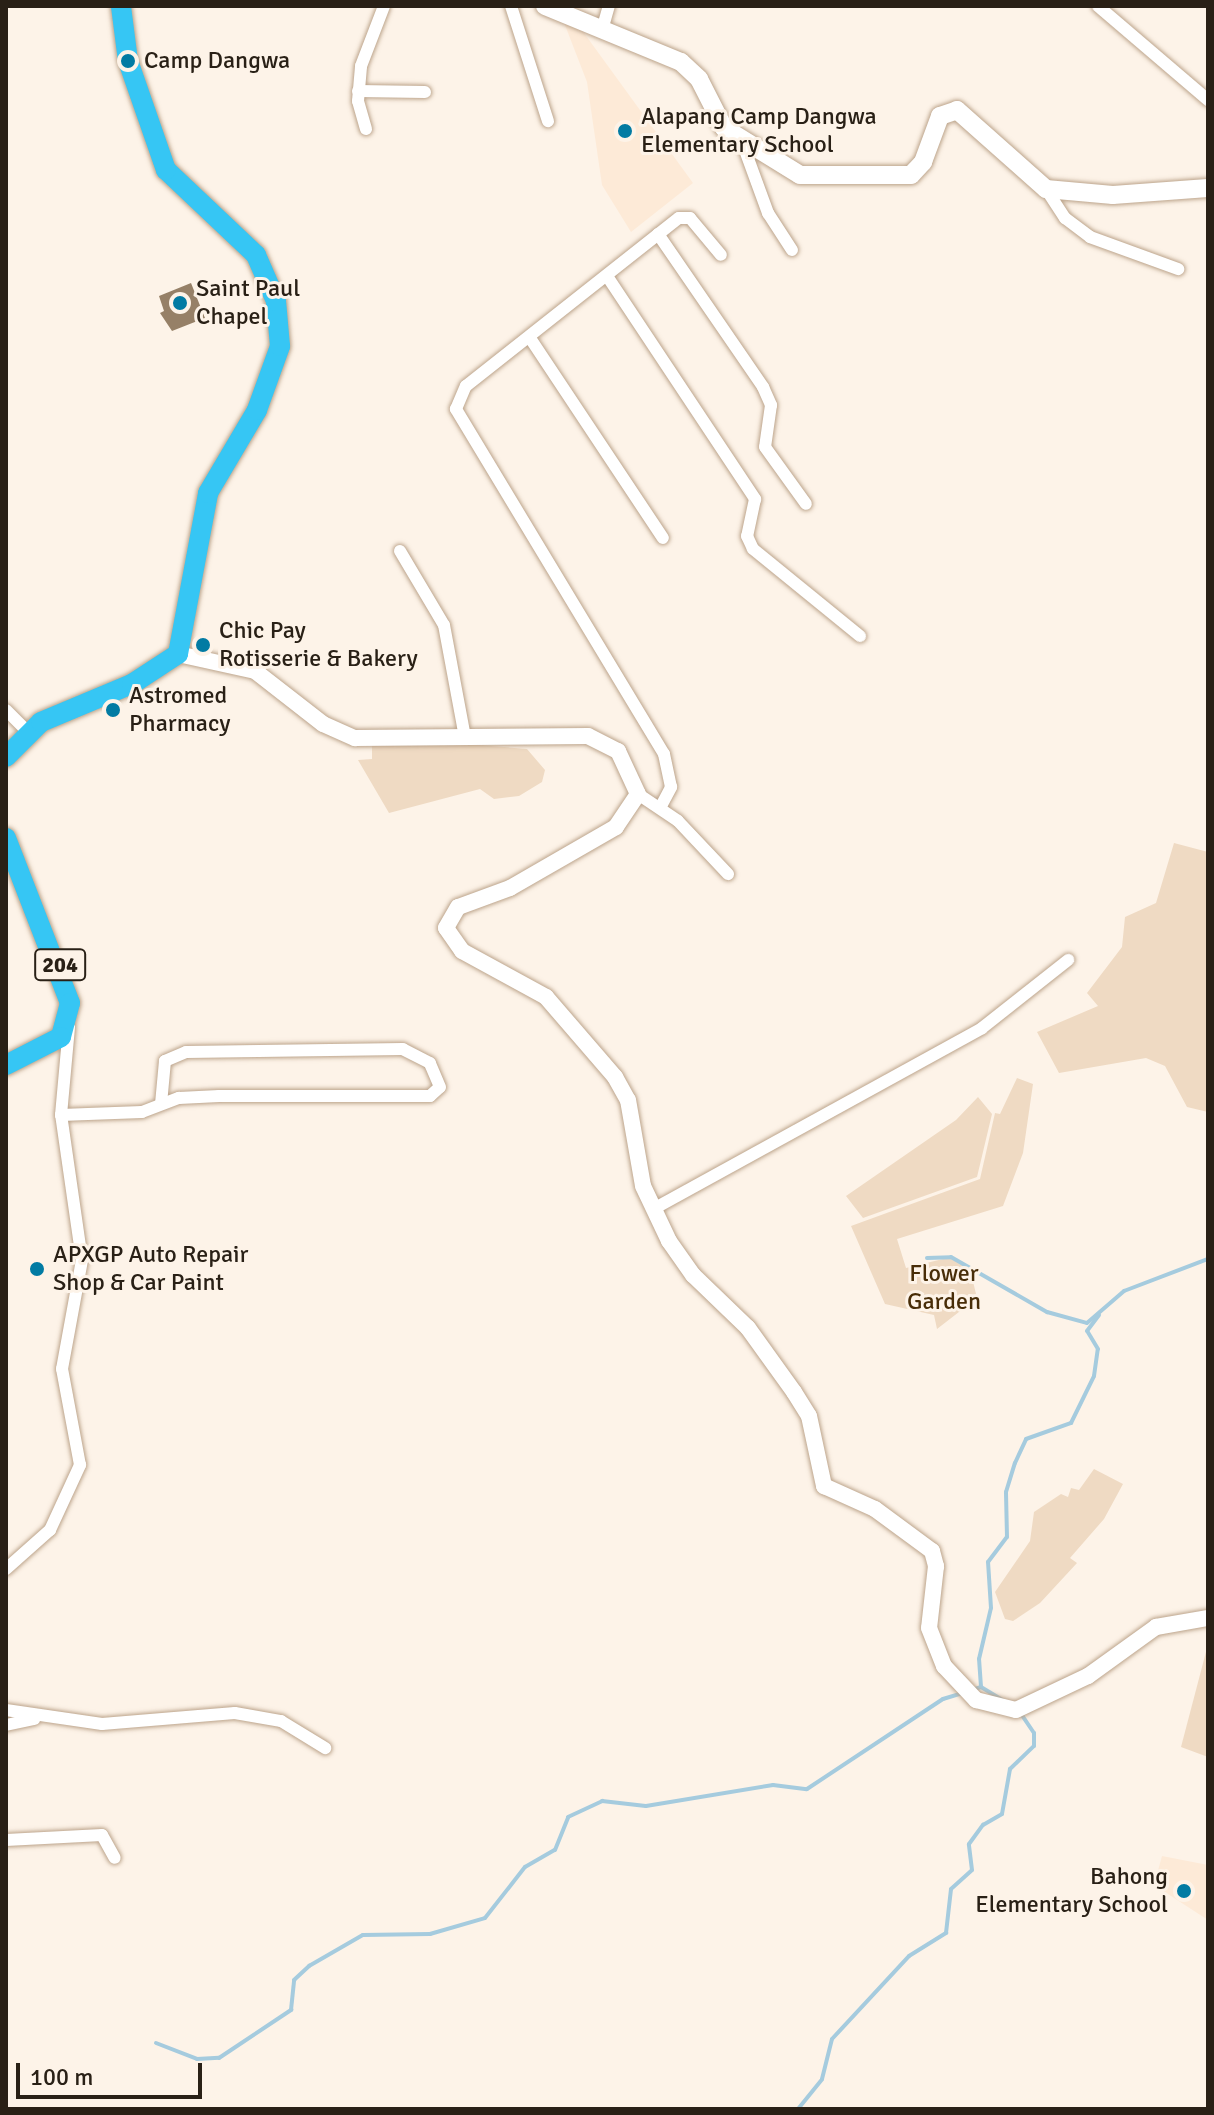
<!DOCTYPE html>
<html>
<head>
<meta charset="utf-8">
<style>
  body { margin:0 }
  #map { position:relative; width:1214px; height:2115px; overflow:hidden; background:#fdf3e8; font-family:Signika,sans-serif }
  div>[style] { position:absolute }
  .built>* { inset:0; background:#fdead7 }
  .green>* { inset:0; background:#efdac3 }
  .stream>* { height:4px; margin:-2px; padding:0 2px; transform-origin:2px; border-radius:2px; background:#a5cbde }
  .building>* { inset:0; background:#968067 }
  .roads { filter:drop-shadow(0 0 2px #bca48b) drop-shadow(0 0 2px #bca48b) }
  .minor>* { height:12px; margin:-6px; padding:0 6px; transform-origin:6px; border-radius:6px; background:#fff }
  .tertiary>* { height:16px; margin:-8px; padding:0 8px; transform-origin:8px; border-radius:8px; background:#fff }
  .secondary>* { height:18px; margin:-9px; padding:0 9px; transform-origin:9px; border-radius:9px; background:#fff }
  .trunk>* { height:20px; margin:-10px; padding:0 10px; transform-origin:10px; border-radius:10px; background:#36c6f4 }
  .dots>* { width:22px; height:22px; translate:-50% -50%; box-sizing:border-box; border:4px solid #fdf3e8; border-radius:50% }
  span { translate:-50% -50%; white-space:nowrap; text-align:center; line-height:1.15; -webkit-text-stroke:6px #fdf3e8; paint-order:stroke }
  .shield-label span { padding:2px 6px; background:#fdf3e8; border:2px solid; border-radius:6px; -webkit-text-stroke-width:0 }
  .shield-label { font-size:22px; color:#292016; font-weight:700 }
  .poi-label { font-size:24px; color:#292016 }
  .left { translate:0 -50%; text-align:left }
  .right { translate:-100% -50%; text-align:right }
  .park-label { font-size:24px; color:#482d08 }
  .frame { position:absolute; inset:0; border:8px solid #292016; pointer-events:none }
  .scale { position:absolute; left:16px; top:2063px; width:186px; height:36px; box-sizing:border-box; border:4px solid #292016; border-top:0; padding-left:10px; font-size:24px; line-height:28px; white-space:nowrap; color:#292016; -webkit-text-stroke:6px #fdf3e8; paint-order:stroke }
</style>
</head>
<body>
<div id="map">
  <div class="built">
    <div style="clip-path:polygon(563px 20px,576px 22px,693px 183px,631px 232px,602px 185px,587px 82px)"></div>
    <div style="clip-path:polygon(1162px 1856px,1208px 1865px,1208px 1920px,1154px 1885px)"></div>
  </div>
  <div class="green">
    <div style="clip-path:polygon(430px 741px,527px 749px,545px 770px,542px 782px,519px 796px,494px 799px,480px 789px,389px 813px,358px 760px,372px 759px,372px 745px)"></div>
    <div style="clip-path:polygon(1174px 843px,1208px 852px,1208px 1112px,1187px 1107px,1165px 1066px,1146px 1058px,1059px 1073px,1037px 1032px,1098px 1006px,1087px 993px,1122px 947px,1125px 917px,1156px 903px)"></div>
    <div style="clip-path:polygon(1017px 1078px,1033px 1084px,1023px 1153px,1003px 1206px,897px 1239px,906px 1268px,951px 1257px,970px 1269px,977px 1298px,937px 1329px,934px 1315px,885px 1304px,851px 1226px,980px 1179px,995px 1113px,1000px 1114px)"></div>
    <div style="clip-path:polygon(978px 1097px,992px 1114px,977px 1177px,863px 1218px,846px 1196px,956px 1120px)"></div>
    <div style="clip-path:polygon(1094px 1469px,1123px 1484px,1104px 1519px,1070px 1558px,1077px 1563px,1040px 1603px,1013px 1621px,1005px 1619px,995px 1592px,1030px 1541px,1034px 1512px,1061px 1494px,1068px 1497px,1071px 1488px,1079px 1490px)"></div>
    <div style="clip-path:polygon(1207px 1648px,1208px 1649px,1208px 1757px,1181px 1747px)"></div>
  </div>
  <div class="stream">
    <div style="left:927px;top:1258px;width:24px;rotate:-2deg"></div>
    <div style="left:951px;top:1257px;width:111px;rotate:29.8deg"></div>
    <div style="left:1047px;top:1312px;width:41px;rotate:15.4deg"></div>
    <div style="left:1087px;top:1323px;width:49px;rotate:-40.9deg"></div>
    <div style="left:1124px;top:1291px;width:90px;rotate:-20.9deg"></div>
    <div style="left:981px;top:1687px;width:26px;rotate:31deg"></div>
    <div style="left:972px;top:1690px;width:9px;rotate:-18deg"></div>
    <div style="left:981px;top:1687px;width:28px;rotate:-94deg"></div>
    <div style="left:979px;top:1659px;width:52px;rotate:-76.8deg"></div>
    <div style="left:991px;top:1608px;width:46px;rotate:-93.7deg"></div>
    <div style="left:988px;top:1562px;width:31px;rotate:-53deg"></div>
    <div style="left:1007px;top:1537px;width:45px;rotate:-91.3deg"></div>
    <div style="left:1006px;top:1492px;width:30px;rotate:-73deg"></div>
    <div style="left:1015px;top:1463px;width:26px;rotate:-65deg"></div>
    <div style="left:1026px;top:1439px;width:48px;rotate:-19.6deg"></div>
    <div style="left:1071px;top:1423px;width:52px;rotate:-63.9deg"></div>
    <div style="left:1094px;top:1376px;width:27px;rotate:-82deg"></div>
    <div style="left:1098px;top:1349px;width:21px;rotate:-121deg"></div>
    <div style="left:1087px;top:1331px;width:20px;rotate:-53deg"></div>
    <div style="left:156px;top:2043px;width:44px;rotate:21.3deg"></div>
    <div style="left:197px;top:2059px;width:22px;rotate:-3deg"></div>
    <div style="left:219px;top:2058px;width:87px;rotate:-33.7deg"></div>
    <div style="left:291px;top:2010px;width:30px;rotate:-84deg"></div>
    <div style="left:294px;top:1980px;width:21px;rotate:-43deg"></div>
    <div style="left:309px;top:1966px;width:62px;rotate:-29.9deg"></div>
    <div style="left:363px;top:1935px;width:67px;rotate:-0.9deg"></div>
    <div style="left:430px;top:1934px;width:57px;rotate:-16.2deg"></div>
    <div style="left:485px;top:1918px;width:65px;rotate:-51.9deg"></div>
    <div style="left:525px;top:1867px;width:34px;rotate:-30deg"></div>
    <div style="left:555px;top:1850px;width:35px;rotate:-68deg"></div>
    <div style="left:568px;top:1817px;width:38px;rotate:-25deg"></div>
    <div style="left:602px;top:1801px;width:44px;rotate:6.5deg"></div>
    <div style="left:646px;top:1806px;width:129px;rotate:-9.4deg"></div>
    <div style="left:773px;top:1785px;width:34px;rotate:7deg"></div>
    <div style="left:807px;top:1789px;width:163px;rotate:-33.5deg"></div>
    <div style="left:943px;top:1699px;width:21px;rotate:-17deg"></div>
    <div style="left:798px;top:2109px;width:38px;rotate:-51deg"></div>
    <div style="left:822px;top:2079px;width:41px;rotate:-76deg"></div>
    <div style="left:832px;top:2039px;width:113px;rotate:-47.1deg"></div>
    <div style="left:909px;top:1956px;width:44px;rotate:-31.9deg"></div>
    <div style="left:946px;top:1933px;width:44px;rotate:-83.5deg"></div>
    <div style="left:951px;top:1889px;width:28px;rotate:-42deg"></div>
    <div style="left:972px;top:1870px;width:26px;rotate:-97deg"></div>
    <div style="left:969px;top:1844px;width:24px;rotate:-54deg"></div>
    <div style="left:983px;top:1825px;width:22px;rotate:-30deg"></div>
    <div style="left:1002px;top:1814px;width:46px;rotate:-79.9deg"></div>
    <div style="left:1010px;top:1769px;width:33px;rotate:-44deg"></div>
    <div style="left:1034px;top:1746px;width:13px;rotate:-90deg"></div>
    <div style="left:1034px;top:1733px;width:25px;rotate:-124deg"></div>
  </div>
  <div class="building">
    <div style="clip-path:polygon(191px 283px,205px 318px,172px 331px,160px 313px,164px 311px,159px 296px)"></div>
  </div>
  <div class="roads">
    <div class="minor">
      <div style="left:511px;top:6px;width:121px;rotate:72.2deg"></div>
      <div style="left:1098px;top:6px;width:145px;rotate:40.5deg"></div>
      <div style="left:602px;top:30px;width:25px;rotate:-74deg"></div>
      <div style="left:358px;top:91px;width:67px;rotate:0.9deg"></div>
      <div style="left:366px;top:129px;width:29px;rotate:-106deg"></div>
      <div style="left:358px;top:101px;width:35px;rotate:-85deg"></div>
      <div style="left:361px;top:66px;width:64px;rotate:-69deg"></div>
      <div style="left:742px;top:142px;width:76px;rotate:69.9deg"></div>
      <div style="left:768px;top:213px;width:44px;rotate:57deg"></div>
      <div style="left:1046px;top:189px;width:35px;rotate:57deg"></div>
      <div style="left:1065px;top:218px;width:31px;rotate:37deg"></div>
      <div style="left:1090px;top:237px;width:94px;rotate:20deg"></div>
      <div style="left:658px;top:234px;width:186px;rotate:55.5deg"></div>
      <div style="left:763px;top:387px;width:20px;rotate:66deg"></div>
      <div style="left:771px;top:405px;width:42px;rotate:98.1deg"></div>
      <div style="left:765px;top:447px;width:70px;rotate:54.3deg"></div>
      <div style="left:607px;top:276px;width:268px;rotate:56.4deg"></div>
      <div style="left:755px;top:499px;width:38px;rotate:102deg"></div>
      <div style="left:747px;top:536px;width:14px;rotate:65deg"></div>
      <div style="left:753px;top:549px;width:138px;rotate:39.1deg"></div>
      <div style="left:530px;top:338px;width:240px;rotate:56.4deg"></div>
      <div style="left:400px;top:551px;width:86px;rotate:59.3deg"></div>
      <div style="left:444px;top:625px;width:114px;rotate:79.4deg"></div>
      <div style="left:6px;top:710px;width:30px;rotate:45deg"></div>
      <div style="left:638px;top:794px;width:48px;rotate:34deg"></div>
      <div style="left:678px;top:821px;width:73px;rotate:46.7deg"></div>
      <div style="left:660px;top:808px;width:24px;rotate:-62deg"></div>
      <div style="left:671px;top:787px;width:34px;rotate:-102deg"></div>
      <div style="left:664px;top:754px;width:403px;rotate:-121.1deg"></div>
      <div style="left:456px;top:409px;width:25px;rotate:-67deg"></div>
      <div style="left:466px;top:386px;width:271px;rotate:-38.3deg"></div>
      <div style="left:679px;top:218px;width:11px"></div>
      <div style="left:690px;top:218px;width:48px;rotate:50deg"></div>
      <div style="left:61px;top:1115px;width:81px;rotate:-2.1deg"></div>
      <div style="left:142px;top:1112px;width:40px;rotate:-21deg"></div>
      <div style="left:179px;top:1098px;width:40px;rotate:-2.9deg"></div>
      <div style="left:219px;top:1096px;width:211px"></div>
      <div style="left:430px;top:1096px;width:13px;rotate:-42deg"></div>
      <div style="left:440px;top:1087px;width:26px;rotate:-113deg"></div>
      <div style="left:430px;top:1063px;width:30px;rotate:-153deg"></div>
      <div style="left:403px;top:1049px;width:217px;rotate:179.2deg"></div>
      <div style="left:186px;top:1052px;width:23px;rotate:157deg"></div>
      <div style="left:165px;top:1061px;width:43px;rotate:95.3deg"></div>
      <div style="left:655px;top:1208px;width:373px;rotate:-28.8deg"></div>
      <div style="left:982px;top:1028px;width:110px;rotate:-38.3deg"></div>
      <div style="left:6px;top:1569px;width:59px;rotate:-41.6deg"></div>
      <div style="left:50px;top:1530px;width:72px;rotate:-65.2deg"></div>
      <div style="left:80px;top:1465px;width:98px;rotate:-100.6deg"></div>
      <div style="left:62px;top:1369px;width:111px;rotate:-79.6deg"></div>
      <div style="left:82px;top:1260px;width:147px;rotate:-98.2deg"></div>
      <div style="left:61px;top:1115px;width:88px;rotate:-84.8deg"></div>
      <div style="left:6px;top:1710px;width:97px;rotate:8.3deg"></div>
      <div style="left:102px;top:1724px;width:133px;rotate:-4.7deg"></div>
      <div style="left:235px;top:1713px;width:47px;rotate:9.9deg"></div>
      <div style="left:281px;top:1721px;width:52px;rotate:31.5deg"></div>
      <div style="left:6px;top:1725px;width:29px;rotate:-12deg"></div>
      <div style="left:6px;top:1840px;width:96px;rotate:-3deg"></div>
      <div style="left:102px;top:1835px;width:26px;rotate:61deg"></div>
    </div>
    <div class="tertiary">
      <div style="left:178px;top:654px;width:79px;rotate:12.4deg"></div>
      <div style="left:255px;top:671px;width:86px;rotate:37.9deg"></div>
      <div style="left:323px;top:724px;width:35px;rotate:24deg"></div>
      <div style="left:355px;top:738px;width:233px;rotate:-0.5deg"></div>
      <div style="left:588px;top:736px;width:34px;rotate:27deg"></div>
      <div style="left:618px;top:751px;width:47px;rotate:65.1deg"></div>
      <div style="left:638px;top:794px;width:40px;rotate:124deg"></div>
      <div style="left:616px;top:827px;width:122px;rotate:150.1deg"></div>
      <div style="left:510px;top:888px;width:55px;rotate:159.9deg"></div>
      <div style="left:458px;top:907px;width:24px;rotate:120deg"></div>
      <div style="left:446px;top:928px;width:28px;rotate:55deg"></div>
      <div style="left:462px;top:951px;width:96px;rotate:28.7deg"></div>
      <div style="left:546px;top:997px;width:106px;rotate:49.2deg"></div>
      <div style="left:615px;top:1077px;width:26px;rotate:61deg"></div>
      <div style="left:628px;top:1100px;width:87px;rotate:80.1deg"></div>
      <div style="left:643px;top:1186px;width:61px;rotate:64.7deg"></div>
      <div style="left:669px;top:1241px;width:42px;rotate:54.8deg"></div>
      <div style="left:693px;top:1275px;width:76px;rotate:43.9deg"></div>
      <div style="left:748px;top:1328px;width:79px;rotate:54.3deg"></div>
      <div style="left:794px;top:1392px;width:28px;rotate:58deg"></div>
      <div style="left:809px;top:1416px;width:72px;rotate:77.9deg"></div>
      <div style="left:824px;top:1486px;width:56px;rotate:24.3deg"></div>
      <div style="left:875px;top:1509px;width:71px;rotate:36.4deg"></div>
      <div style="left:932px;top:1551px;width:16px;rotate:75deg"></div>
      <div style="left:936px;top:1566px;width:62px;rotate:96.4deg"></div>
      <div style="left:929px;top:1628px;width:41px;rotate:68.5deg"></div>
      <div style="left:944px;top:1666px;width:47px;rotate:46.7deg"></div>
      <div style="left:976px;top:1700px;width:41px;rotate:14deg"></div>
      <div style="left:1016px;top:1710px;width:80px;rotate:-25.3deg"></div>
      <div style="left:1088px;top:1676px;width:84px;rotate:-35.8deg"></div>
      <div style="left:1156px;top:1627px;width:53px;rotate:-9.8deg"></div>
    </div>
    <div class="secondary">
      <div style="left:545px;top:6px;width:147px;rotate:22.4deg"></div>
      <div style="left:681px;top:62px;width:25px;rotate:43deg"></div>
      <div style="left:699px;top:79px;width:55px;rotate:63deg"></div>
      <div style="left:724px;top:128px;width:89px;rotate:31.7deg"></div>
      <div style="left:800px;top:175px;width:111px"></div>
      <div style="left:911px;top:175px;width:18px;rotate:-47deg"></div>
      <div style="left:923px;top:162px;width:49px;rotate:-69.7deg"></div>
      <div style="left:940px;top:116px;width:18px;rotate:-19deg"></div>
      <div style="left:957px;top:110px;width:119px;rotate:41.6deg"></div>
      <div style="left:1046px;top:189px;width:67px;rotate:5.1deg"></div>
      <div style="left:1113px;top:195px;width:95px;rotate:-4.2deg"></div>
    </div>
    <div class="trunk">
      <div style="left:6px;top:757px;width:49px;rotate:-45deg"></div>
      <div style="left:41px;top:722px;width:99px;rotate:-22.7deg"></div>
      <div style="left:132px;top:684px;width:55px;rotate:-33.1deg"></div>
      <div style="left:178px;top:654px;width:164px;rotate:-79.4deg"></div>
      <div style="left:208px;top:493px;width:96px;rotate:-59.4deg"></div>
      <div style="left:257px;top:410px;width:68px;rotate:-70.2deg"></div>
      <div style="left:280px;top:346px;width:45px;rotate:-95.1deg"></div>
      <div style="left:276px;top:301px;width:50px;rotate:-113.5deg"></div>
      <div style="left:256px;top:255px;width:124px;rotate:-136.6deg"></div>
      <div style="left:166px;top:170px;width:115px;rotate:-109.2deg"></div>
      <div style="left:128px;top:61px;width:55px;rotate:-97.3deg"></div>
      <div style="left:6px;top:838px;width:177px;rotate:68.8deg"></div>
      <div style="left:70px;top:1003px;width:35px;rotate:105deg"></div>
      <div style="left:61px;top:1037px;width:62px;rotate:153deg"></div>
    </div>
  </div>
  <div class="dots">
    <div style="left:128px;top:61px;background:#027ba3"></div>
    <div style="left:625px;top:131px;background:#027ba3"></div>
    <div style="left:180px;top:303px;background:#027ba3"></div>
    <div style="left:203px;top:645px;background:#027ba3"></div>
    <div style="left:113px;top:710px;background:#027ba3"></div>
    <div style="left:37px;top:1269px;background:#027ba3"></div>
    <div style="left:1184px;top:1891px;background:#027ba3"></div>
  </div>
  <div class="shield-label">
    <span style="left:60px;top:965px">204</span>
  </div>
  <div class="poi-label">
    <span class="left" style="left:144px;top:61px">Camp Dangwa</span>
    <span class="left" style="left:641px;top:131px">Alapang Camp Dangwa<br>Elementary School</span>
    <span class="left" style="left:196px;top:303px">Saint Paul<br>Chapel</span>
    <span class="left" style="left:219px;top:645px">Chic Pay<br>Rotisserie &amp; Bakery</span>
    <span class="left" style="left:129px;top:710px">Astromed<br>Pharmacy</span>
    <span class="left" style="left:53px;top:1269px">APXGP Auto Repair<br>Shop &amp; Car Paint</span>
    <span class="right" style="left:1168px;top:1891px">Bahong<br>Elementary School</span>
  </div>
  <div class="park-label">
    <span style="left:944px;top:1288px">Flower<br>Garden</span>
  </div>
  <div class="frame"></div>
  <div class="scale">100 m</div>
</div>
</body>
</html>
